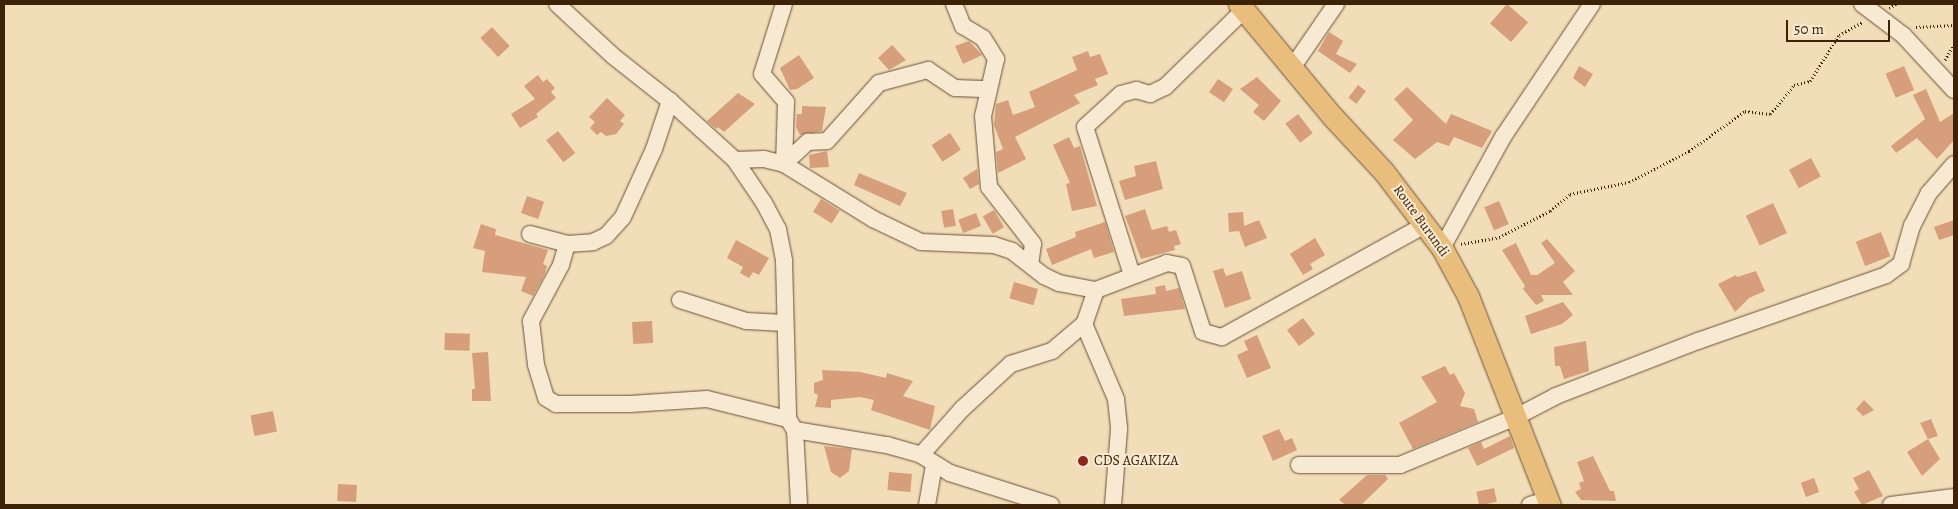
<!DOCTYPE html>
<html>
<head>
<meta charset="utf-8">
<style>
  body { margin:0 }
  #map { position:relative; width:1958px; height:509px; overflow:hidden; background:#f2ddb9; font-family:Alegreya,serif }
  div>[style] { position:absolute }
  .building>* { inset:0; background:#d69e7a; transform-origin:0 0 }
  .path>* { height:2.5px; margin-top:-1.25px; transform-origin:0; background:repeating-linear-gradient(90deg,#3c2207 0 1px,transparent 0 3.5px) }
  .roads { filter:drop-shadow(0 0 1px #6a5134) drop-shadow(0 0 1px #6a5134) }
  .minor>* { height:16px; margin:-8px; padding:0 8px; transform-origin:8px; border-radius:8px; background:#f7e9d2 }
  .major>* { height:21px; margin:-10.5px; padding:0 10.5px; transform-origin:10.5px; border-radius:10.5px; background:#e9be7c }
  .dots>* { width:14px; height:14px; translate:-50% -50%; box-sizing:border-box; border:2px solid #f7e9d2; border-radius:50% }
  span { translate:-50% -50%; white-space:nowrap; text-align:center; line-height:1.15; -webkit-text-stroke:4px #f7e9d2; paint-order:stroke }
  .street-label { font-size:14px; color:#3c2207 }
  .poi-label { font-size:14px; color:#3c2207 }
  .left { translate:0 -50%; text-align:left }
  .frame { position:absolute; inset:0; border:5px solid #3c2207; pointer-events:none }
  .scale { position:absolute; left:1786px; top:20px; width:104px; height:22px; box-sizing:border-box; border:2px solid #3c2207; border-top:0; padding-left:6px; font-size:15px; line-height:18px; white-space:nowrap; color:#3c2207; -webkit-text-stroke:4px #f7e9d2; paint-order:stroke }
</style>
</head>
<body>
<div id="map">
  <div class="building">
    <div style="left:1507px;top:4px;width:28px;height:26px;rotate:41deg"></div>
    <div style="left:492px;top:27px;width:26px;height:16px;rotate:47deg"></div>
    <div style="clip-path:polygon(1329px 32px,1343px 41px,1336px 54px,1357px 64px,1350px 73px,1318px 51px)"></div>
    <div style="clip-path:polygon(969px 41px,982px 55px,963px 64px,955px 46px)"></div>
    <div style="clip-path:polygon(892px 45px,906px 60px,889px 70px,878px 58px)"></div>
    <div style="clip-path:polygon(1088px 51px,1090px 57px,1100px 54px,1108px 74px,1095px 79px,1098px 85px,1074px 95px,1080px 103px,1015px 137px,1026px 159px,998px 173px,996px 152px,1003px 149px,994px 125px,996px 104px,1008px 100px,1013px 115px,1035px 107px,1029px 92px,1077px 70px,1072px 57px)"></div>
    <div style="clip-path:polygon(799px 55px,814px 78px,797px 89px,790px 90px,780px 68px)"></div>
    <div style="clip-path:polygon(1579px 66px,1593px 74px,1585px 87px,1573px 78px)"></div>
    <div style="left:1904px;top:66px;width:26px;height:20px;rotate:67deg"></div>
    <div style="clip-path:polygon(538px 75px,543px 82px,547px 79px,555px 88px,551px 92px,556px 98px,536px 114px,538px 117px,520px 128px,511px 114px,535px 99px,524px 86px)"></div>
    <div style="clip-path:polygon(1257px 77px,1281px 101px,1264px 121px,1253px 112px,1259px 105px,1240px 89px)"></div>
    <div style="left:1218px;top:79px;width:18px;height:16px;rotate:34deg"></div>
    <div style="left:1358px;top:85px;width:10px;height:16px;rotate:37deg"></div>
    <div style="clip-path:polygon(1407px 87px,1446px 124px,1451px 114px,1492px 131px,1482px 148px,1454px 137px,1449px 146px,1437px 142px,1415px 159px,1393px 140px,1413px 120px,1394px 99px)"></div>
    <div style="clip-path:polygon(1926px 89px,1940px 122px,1954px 113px,1954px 140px,1937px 159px,1917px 138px,1896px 153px,1891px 146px,1925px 119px,1913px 95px)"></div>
    <div style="clip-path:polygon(738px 93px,755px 104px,724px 132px,718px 127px,716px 129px,707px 121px)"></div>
    <div style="clip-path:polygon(607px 98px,625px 115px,620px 121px,624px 124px,616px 134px,606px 136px,601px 132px,597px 135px,590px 128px,595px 122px,589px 117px)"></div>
    <div style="clip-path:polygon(802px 106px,826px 107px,822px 131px,800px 135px,796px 127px,797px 114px,802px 114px)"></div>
    <div style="left:1298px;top:114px;width:24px;height:16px;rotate:52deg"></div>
    <div style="left:558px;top:131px;width:28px;height:15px;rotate:52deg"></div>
    <div style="left:950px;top:133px;width:20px;height:22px;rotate:57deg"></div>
    <div style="clip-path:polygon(1069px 137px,1074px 148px,1080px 146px,1097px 206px,1072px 211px,1066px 184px,1070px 183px,1053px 145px)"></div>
    <div style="clip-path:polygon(827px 151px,829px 167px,810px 168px,809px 155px)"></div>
    <div style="left:1811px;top:158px;width:21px;height:25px;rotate:62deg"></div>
    <div style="clip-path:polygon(1156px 161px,1163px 189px,1125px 200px,1119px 181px,1136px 176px,1134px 166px)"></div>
    <div style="clip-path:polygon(977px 169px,979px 184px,970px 189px,963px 178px)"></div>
    <div style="clip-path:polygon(859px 173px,907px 193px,900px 206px,854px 185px)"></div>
    <div style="left:527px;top:196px;width:18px;height:18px;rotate:19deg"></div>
    <div style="left:821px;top:199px;width:22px;height:15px;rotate:32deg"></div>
    <div style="left:1499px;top:201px;width:25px;height:16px;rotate:67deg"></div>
    <div style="left:1773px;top:203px;width:33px;height:30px;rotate:65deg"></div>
    <div style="left:953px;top:209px;width:17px;height:12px;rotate:80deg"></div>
    <div style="clip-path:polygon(1145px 209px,1152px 230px,1167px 226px,1169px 232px,1176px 230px,1181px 244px,1174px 246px,1175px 250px,1141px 259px,1125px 216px)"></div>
    <div style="left:994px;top:210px;width:20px;height:13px;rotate:60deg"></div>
    <div style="clip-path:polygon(1243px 212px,1244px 226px,1259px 220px,1267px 238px,1245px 247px,1239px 231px,1229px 232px,1228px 213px)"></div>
    <div style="left:976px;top:213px;width:14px;height:19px;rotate:69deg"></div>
    <div style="clip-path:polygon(1954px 220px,1954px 235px,1939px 240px,1934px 227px)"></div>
    <div style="clip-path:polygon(1105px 222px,1114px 252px,1094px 258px,1091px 249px,1052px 265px,1046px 249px,1076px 237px,1075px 232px)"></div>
    <div style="clip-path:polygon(481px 224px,496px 229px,495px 235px,548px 250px,543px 264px,547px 266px,545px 274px,533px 296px,521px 291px,526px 277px,482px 272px,485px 251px,473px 248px)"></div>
    <div style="left:1881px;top:232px;width:26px;height:27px;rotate:69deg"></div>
    <div style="clip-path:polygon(1315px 238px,1325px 255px,1310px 264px,1313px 269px,1303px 275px,1290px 254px)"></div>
    <div style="clip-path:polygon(1547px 239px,1575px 271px,1563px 282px,1573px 295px,1541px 295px,1544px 301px,1536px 305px,1523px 289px,1525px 286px,1502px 250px,1516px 243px,1531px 275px,1537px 275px,1555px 263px,1541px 243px)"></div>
    <div style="clip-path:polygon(736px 240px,769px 258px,759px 275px,753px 272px,749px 278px,740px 273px,743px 267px,727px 258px)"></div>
    <div style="clip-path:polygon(1223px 268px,1226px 276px,1242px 271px,1251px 299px,1225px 308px,1213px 271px)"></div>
    <div style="clip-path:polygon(1756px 271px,1765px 291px,1749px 298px,1735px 312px,1718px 284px,1736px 275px,1737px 277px)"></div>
    <div style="left:1014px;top:282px;width:25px;height:17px;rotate:16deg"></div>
    <div style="clip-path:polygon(1165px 285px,1166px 291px,1179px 288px,1185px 309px,1124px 316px,1121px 299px,1156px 294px,1155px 287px)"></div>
    <div style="clip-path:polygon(1563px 302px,1573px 315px,1562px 324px,1531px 334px,1525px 316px)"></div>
    <div style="left:1303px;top:318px;width:20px;height:20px;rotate:53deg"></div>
    <div style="left:652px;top:321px;width:22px;height:20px;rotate:87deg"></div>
    <div style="left:445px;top:333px;width:25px;height:17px;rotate:2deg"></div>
    <div style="clip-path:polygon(1257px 335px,1271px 368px,1247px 378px,1237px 355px,1248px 350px,1244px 341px)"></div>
    <div style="clip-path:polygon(1586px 341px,1589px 371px,1564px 379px,1560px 366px,1555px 366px,1554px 347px)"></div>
    <div style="clip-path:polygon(488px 352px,491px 401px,472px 401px,472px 389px,475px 389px,472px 353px)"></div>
    <div style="clip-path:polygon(1445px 366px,1450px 375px,1454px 373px,1465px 393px,1460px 406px,1474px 409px,1478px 422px,1413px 449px,1399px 423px,1437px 402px,1421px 377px)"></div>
    <div style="clip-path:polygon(822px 370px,860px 372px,886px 378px,887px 373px,913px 381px,903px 396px,935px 406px,930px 430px,871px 410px,874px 400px,860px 397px,831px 400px,831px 408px,815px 407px,818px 395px,814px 393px,814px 383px,823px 380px)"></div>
    <div style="clip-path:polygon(1864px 400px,1874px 410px,1863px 416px,1856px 409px)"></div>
    <div style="left:273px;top:411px;width:21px;height:23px;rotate:79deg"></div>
    <div style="clip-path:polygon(1931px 419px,1938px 436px,1928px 439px,1920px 423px)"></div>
    <div style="clip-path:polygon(1279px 429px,1285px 441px,1292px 438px,1297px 450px,1273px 461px,1262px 436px)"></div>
    <div style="clip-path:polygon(1510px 436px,1514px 448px,1477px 466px,1468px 448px,1481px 442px,1484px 449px)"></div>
    <div style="clip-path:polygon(1928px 439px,1940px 459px,1922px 476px,1907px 452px)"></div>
    <div style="clip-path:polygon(824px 446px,852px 449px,849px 471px,840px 478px,831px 472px)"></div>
    <div style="clip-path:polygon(1593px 456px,1610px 491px,1614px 491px,1616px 501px,1581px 500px,1575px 492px,1581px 489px,1579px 483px,1584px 481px,1577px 462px)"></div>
    <div style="clip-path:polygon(1869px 470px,1883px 496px,1862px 505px,1854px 492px,1859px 489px,1853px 478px)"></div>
    <div style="left:889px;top:472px;width:23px;height:18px;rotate:5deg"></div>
    <div style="clip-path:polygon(1367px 475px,1385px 475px,1388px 479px,1361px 505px,1346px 505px,1339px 500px)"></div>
    <div style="left:1814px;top:478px;width:15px;height:14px;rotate:70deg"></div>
    <div style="left:338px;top:484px;width:19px;height:17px;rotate:3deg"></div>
    <div style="left:1494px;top:488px;width:14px;height:18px;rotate:78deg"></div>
  </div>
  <div class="path">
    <div style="left:1889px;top:8px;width:8px;rotate:-30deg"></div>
    <div style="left:1916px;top:27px;width:38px;rotate:-3deg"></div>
    <div style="left:1945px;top:60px;width:18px;rotate:-61deg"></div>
    <div style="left:1461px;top:244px;width:39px;rotate:-10deg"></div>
    <div style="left:1499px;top:237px;width:57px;rotate:-27deg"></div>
    <div style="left:1550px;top:211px;width:26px;rotate:-40deg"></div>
    <div style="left:1570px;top:194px;width:60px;rotate:-11.5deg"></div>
    <div style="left:1629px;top:182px;width:68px;rotate:-27.3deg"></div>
    <div style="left:1689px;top:151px;width:69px;rotate:-35.5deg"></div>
    <div style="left:1745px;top:111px;width:25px;rotate:7deg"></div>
    <div style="left:1770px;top:114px;width:38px;rotate:-50deg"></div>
    <div style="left:1794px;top:85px;width:16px;rotate:-14deg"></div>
    <div style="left:1810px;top:81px;width:54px;rotate:-57.8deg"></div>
    <div style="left:1839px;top:35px;width:26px;rotate:-29deg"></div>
  </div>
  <div class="roads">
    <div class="minor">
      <div style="left:557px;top:4px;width:76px;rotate:42.9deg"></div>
      <div style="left:613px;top:56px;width:73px;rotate:38.3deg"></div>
      <div style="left:670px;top:101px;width:88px;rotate:42.2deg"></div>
      <div style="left:735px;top:160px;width:52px;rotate:56deg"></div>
      <div style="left:764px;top:203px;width:30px;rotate:62deg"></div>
      <div style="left:778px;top:229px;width:33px;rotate:79deg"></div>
      <div style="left:784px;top:261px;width:158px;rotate:88.5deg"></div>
      <div style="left:784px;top:4px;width:73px;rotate:107.4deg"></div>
      <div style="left:762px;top:74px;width:37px;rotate:49deg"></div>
      <div style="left:786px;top:102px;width:62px;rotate:91.8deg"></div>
      <div style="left:954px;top:4px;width:24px;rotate:68deg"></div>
      <div style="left:963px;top:26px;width:23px;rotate:31deg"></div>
      <div style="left:983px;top:38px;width:25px;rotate:58deg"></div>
      <div style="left:996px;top:59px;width:58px;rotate:102.8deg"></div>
      <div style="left:983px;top:116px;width:71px;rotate:85.2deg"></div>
      <div style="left:989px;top:187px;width:72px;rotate:52.3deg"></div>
      <div style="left:1033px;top:244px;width:21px;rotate:98deg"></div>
      <div style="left:1862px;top:4px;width:51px;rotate:37.1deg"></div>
      <div style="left:1903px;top:35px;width:75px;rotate:47.2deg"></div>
      <div style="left:1292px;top:68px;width:78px;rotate:-55.5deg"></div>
      <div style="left:735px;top:160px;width:29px;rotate:-2deg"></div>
      <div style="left:764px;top:159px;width:21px;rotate:14deg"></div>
      <div style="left:784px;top:164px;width:105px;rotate:31.7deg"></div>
      <div style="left:873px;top:219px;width:53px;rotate:25.6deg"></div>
      <div style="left:921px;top:242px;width:73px;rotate:2.4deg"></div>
      <div style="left:994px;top:245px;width:19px;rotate:18deg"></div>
      <div style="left:1012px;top:251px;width:41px;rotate:38deg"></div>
      <div style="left:1044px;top:276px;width:17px;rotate:25deg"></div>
      <div style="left:1059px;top:283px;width:38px;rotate:11deg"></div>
      <div style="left:1096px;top:290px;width:76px;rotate:-20.8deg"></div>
      <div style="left:1167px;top:263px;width:15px;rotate:11deg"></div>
      <div style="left:1182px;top:266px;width:69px;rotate:72.3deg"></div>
      <div style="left:1203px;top:332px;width:20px;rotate:15deg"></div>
      <div style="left:1222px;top:337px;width:232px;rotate:-28.9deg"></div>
      <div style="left:784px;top:164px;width:33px;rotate:-43deg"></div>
      <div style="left:808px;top:142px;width:19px;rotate:-3deg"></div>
      <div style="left:827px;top:141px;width:78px;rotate:-48.1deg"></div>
      <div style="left:879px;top:83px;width:51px;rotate:-14.9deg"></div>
      <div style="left:928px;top:70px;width:32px;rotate:34deg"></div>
      <div style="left:955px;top:88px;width:34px;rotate:2deg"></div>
      <div style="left:530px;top:234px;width:38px;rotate:15deg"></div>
      <div style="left:567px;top:244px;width:26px;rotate:-4deg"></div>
      <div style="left:593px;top:242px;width:14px;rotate:-25deg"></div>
      <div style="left:606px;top:236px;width:25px;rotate:-48deg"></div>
      <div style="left:623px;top:217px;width:75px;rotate:-65.5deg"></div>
      <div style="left:654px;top:149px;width:51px;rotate:-71.6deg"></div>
      <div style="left:567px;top:244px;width:22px;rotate:106deg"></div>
      <div style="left:561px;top:265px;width:64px;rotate:118.2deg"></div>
      <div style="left:531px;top:321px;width:44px;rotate:83.5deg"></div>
      <div style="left:536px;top:365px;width:34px;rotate:73deg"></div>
      <div style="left:546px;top:398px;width:12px;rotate:31deg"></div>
      <div style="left:556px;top:404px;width:74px"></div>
      <div style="left:630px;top:404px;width:77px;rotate:-3.7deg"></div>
      <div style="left:707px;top:399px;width:83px;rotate:13.9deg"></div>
      <div style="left:788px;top:419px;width:13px;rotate:58deg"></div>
      <div style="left:795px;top:430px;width:75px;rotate:86.9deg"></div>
      <div style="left:1442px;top:248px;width:127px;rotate:-61.2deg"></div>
      <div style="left:1503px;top:137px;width:160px;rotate:-56.2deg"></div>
      <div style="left:1132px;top:275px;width:155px;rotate:-107.6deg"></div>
      <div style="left:1085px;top:127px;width:49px;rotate:-42.5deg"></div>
      <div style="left:1121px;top:94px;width:16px;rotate:-15deg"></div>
      <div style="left:1136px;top:90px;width:15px;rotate:16deg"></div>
      <div style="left:1150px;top:94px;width:17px;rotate:-25deg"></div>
      <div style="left:1165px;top:87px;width:110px;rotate:-44.3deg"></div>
      <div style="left:1096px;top:290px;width:36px;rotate:109deg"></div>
      <div style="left:1084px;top:324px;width:82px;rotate:66.9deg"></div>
      <div style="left:1116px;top:399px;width:30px;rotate:84deg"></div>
      <div style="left:1119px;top:429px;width:76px;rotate:94.5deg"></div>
      <div style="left:680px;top:300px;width:69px;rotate:17.7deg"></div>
      <div style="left:746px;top:321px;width:39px;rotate:3deg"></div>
      <div style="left:795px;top:430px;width:93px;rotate:9.3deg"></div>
      <div style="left:887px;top:445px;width:35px;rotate:16deg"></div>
      <div style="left:921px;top:455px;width:34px;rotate:32deg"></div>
      <div style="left:950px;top:473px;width:106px;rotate:17.6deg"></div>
      <div style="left:921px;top:455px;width:62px;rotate:-48.3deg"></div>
      <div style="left:962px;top:409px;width:67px;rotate:-42.6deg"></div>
      <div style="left:1011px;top:364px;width:43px;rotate:-17.6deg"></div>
      <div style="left:1052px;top:351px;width:42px;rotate:-40.2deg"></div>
      <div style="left:1299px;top:465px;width:101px"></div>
      <div style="left:1400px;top:465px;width:126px;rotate:-22.5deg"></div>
      <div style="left:1516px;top:417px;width:45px;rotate:-27.7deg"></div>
      <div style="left:1556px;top:396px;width:152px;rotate:-21.2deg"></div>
      <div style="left:1698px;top:341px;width:199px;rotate:-19.3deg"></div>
      <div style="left:1886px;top:275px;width:19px;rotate:-36deg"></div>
      <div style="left:1901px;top:264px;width:40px;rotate:-74deg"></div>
      <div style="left:1912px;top:226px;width:37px;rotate:-63deg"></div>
      <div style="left:1929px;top:193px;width:38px;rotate:-49deg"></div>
      <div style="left:927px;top:505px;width:40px;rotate:-80deg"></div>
      <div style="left:1530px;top:505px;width:19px;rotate:-16deg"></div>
      <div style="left:1891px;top:505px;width:64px;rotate:-7.2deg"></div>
    </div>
    <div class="major">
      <div style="left:1239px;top:4px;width:146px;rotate:50.3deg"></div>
      <div style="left:1332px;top:116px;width:76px;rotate:47.1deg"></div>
      <div style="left:1384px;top:172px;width:96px;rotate:52.7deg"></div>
      <div style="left:1442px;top:248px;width:55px;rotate:61.6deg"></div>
      <div style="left:1468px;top:296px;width:225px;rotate:68.6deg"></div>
    </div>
  </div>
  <div class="dots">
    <div style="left:1083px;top:461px;background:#8f2418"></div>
  </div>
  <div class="street-label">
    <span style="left:1421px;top:221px;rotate:54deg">Route Burundi</span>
  </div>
  <div class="poi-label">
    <span class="left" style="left:1094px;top:461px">CDS AGAKIZA</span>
  </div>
  <div class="frame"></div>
  <div class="scale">50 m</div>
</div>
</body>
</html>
